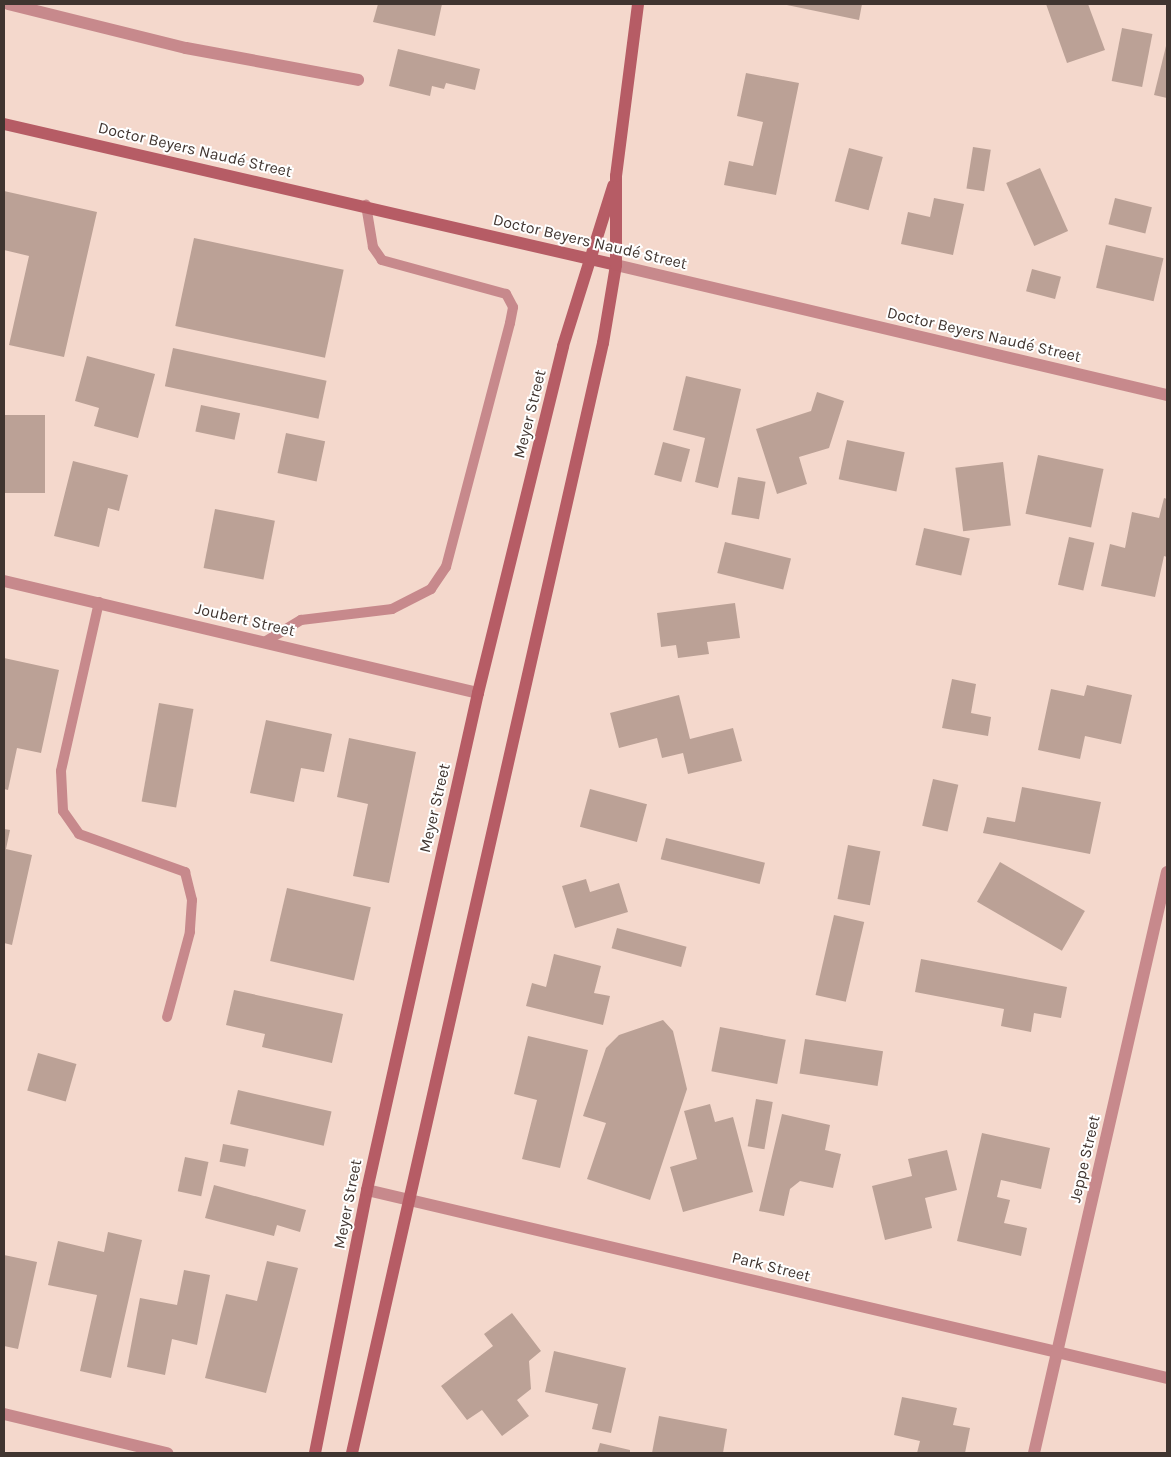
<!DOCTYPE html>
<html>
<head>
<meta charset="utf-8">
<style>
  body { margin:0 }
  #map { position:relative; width:1171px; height:1457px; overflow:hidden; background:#f4d8cc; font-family:Karla,sans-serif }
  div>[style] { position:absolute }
  .building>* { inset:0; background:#bba196; transform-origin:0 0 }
  .lane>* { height:10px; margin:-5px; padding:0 5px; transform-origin:5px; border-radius:5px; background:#c7898c }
  .street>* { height:12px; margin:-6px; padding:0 6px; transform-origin:6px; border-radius:6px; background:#c7898c }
  .secondary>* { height:12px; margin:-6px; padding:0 6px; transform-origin:6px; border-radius:6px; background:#b65c65 }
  span { translate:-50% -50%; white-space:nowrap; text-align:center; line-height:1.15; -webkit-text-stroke:4px #fff; paint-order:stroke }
  .street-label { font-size:16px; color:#403530 }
  .frame { position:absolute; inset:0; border:5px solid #403530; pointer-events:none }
</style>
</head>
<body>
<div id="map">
  <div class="building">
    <div style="clip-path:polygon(378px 4px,442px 4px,435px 36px,373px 22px)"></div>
    <div style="clip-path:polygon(782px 4px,862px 4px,859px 20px)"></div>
    <div style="clip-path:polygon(1046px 4px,1088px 4px,1105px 50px,1067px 63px)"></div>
    <div style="left:1122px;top:28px;width:31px;height:54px;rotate:11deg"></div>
    <div style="clip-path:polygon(1167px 42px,1167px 98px,1154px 95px)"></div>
    <div style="clip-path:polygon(398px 49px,480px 69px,475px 90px,446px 83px,444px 89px,432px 86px,430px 96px,389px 86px)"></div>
    <div style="clip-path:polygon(746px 73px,799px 83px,776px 195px,724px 185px,729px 161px,753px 166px,763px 122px,737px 116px)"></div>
    <div style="left:973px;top:147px;width:18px;height:42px;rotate:9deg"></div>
    <div style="left:849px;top:148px;width:35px;height:55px;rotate:15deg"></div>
    <div style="left:1040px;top:168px;width:69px;height:37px;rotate:66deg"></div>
    <div style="clip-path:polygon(4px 191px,97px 212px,64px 357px,9px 345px,29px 256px,4px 250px)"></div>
    <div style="clip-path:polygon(934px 198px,964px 204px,953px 255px,901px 244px,908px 212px,930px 217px)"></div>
    <div style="left:1115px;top:198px;width:38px;height:27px;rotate:14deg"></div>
    <div style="left:194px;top:238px;width:153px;height:90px;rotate:12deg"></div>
    <div style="left:1106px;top:245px;width:59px;height:44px;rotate:13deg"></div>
    <div style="left:1032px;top:269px;width:30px;height:23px;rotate:15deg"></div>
    <div style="left:173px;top:348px;width:157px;height:39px;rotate:12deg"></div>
    <div style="clip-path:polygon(87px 356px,155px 374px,138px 438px,94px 426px,99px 408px,75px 401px)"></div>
    <div style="clip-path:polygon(686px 376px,741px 389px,718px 488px,695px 482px,705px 438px,673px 430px)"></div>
    <div style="clip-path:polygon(817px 392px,844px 401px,829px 448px,799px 457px,807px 484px,777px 494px,756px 429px,811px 411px)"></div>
    <div style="left:201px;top:405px;width:40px;height:27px;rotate:12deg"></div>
    <div style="left:4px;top:415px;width:41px;height:78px"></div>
    <div style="left:286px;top:433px;width:40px;height:41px;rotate:12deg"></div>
    <div style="left:847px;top:440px;width:59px;height:40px;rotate:12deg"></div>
    <div style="left:663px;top:442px;width:28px;height:34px;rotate:15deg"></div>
    <div style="left:1038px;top:455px;width:67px;height:60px;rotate:12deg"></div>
    <div style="clip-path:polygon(73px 461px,128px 475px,119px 511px,108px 508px,99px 547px,54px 536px)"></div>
    <div style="left:1003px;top:462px;width:64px;height:48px;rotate:83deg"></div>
    <div style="left:738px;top:477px;width:28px;height:38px;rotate:10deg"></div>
    <div style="clip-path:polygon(1164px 498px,1167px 499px,1167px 557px,1164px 556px,1155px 597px,1101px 586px,1110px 544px,1125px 548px,1132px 512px,1159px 518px)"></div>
    <div style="left:215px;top:509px;width:61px;height:60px;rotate:11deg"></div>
    <div style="left:924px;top:528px;width:47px;height:38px;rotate:13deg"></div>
    <div style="left:1069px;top:537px;width:26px;height:49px;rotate:13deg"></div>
    <div style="left:725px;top:542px;width:68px;height:32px;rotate:14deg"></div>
    <div style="clip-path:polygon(735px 603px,740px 638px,707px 642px,709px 654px,678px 658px,676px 645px,661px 647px,657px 613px)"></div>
    <div style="clip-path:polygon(4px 658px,59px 670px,41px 753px,17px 748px,8px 790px,4px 789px)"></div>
    <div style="clip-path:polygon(952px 679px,976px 684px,971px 713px,991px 717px,988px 736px,942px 728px)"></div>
    <div style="clip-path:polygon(1087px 685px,1132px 695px,1121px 744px,1085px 736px,1080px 759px,1038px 750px,1051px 689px,1084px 696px)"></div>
    <div style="clip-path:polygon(679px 695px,690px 739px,733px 728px,742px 761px,688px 774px,683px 753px,662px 758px,657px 738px,619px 748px,610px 713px)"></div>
    <div style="left:159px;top:703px;width:35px;height:100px;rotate:10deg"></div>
    <div style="clip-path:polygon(266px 720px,332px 734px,324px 772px,301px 768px,294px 802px,250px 793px)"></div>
    <div style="clip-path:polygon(349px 738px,416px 752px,389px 883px,353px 876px,368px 804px,337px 797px)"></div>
    <div style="left:933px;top:779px;width:26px;height:48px;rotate:13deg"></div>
    <div style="clip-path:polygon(1022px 787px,1101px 802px,1090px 854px,983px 833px,987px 817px,1015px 822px)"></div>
    <div style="left:590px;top:789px;width:59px;height:39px;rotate:15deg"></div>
    <div style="clip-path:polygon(4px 829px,10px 830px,6px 849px,32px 855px,12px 945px,4px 943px)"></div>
    <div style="left:666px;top:838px;width:102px;height:22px;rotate:14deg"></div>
    <div style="left:848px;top:845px;width:33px;height:55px;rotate:11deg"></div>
    <div style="left:1000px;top:862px;width:98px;height:46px;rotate:30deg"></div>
    <div style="clip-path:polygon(586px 879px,590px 892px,619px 883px,628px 912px,575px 928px,562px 886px)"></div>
    <div style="left:287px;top:888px;width:86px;height:75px;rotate:13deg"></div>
    <div style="left:834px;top:915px;width:31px;height:82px;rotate:13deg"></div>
    <div style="left:617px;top:928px;width:72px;height:21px;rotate:15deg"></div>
    <div style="clip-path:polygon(554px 954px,601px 966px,594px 993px,610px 996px,603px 1025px,526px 1006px,532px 983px,546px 987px)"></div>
    <div style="clip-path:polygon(921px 959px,1067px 987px,1061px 1018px,1034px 1013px,1031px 1032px,1001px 1026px,1004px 1009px,915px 992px)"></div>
    <div style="clip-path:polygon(234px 990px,343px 1014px,332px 1063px,262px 1047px,265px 1034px,226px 1025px)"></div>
    <div style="clip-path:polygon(663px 1020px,673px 1031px,687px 1089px,650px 1200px,587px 1179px,606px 1123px,583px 1116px,606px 1048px,619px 1035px)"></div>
    <div style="left:720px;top:1027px;width:67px;height:45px;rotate:11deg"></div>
    <div style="clip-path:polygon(528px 1036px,588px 1050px,560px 1168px,522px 1159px,537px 1100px,514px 1094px)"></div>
    <div style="left:805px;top:1039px;width:79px;height:35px;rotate:9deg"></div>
    <div style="left:38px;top:1053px;width:40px;height:39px;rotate:16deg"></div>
    <div style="left:238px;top:1090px;width:96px;height:35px;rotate:13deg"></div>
    <div style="left:756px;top:1099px;width:17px;height:48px;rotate:10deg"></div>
    <div style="clip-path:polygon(710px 1104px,715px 1122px,733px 1117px,753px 1192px,683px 1212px,670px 1167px,697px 1159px,684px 1111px)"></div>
    <div style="clip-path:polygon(782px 1114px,830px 1125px,825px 1150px,841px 1154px,833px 1188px,800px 1181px,790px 1189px,784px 1216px,759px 1211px)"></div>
    <div style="clip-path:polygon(982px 1133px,1050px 1148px,1041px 1189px,1001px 1180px,997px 1197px,1010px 1200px,1004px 1223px,1027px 1228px,1021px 1256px,957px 1241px)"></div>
    <div style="left:223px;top:1144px;width:26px;height:18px;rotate:11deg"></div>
    <div style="clip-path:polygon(947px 1150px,957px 1190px,925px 1198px,932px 1228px,885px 1240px,872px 1186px,912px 1176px,908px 1159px)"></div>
    <div style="left:185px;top:1157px;width:24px;height:35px;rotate:12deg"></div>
    <div style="clip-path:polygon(214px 1185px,306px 1210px,300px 1232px,277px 1225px,274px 1236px,205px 1218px)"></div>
    <div style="clip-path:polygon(108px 1232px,142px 1240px,111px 1378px,80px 1371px,97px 1295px,48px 1285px,58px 1241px,104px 1252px)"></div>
    <div style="clip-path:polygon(4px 1255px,37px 1262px,18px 1349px,4px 1346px)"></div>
    <div style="clip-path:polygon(267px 1261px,298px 1268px,266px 1393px,205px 1378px,226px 1294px,257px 1301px)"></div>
    <div style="clip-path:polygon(184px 1270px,210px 1275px,197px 1345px,172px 1339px,165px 1375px,127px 1367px,140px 1298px,177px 1305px)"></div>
    <div style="clip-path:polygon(512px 1313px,541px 1351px,529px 1361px,531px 1389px,517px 1400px,529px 1416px,502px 1436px,482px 1410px,467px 1420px,441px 1386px,493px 1346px,484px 1334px)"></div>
    <div style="clip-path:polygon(554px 1351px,626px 1368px,611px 1433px,592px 1429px,598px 1404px,545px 1392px)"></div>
    <div style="clip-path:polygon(902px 1397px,957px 1408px,953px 1425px,970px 1428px,965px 1453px,917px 1453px,920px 1441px,894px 1435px)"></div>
    <div style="clip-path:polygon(659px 1416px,727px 1429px,723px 1453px,652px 1453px)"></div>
    <div style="clip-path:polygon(600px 1443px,630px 1450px,630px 1453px,597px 1453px)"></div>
  </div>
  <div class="lane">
    <div style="left:99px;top:602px;width:173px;rotate:102.7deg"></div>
    <div style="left:61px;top:771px;width:40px;rotate:87.1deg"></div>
    <div style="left:63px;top:811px;width:28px;rotate:55deg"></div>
    <div style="left:79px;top:834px;width:113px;rotate:19.7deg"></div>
    <div style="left:185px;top:872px;width:29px;rotate:76deg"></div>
    <div style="left:192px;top:900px;width:32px;rotate:94deg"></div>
    <div style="left:190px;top:932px;width:88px;rotate:105.1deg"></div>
    <div style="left:266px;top:641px;width:41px;rotate:-31deg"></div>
    <div style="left:301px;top:620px;width:92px;rotate:-6.9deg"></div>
    <div style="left:392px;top:609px;width:44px;rotate:-27.1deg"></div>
    <div style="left:431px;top:589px;width:27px;rotate:-56deg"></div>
    <div style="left:446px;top:567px;width:252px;rotate:-75.3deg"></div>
    <div style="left:510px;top:323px;width:16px;rotate:-79deg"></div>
    <div style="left:513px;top:307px;width:15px;rotate:-118deg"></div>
    <div style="left:506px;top:294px;width:129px;rotate:-164.7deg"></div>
    <div style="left:382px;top:260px;width:16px;rotate:-125deg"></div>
    <div style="left:373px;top:247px;width:43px;rotate:-99.5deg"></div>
  </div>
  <div class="street">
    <div style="left:8px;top:4px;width:183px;rotate:13.9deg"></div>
    <div style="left:186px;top:48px;width:175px;rotate:10.5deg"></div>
    <div style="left:616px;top:265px;width:566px;rotate:13.28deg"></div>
    <div style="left:4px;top:581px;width:487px;rotate:13.3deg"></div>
    <div style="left:367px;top:1190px;width:822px;rotate:13.22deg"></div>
    <div style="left:4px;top:1414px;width:168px;rotate:13.5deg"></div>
    <div style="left:1034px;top:1453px;width:596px;rotate:-77.11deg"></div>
  </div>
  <div class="secondary">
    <div style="left:4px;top:124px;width:628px;rotate:12.97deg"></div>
    <div style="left:315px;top:1453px;width:268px;rotate:-78.8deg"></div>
    <div style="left:367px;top:1190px;width:509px;rotate:-77.41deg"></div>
    <div style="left:478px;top:693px;width:357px;rotate:-76.2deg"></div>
    <div style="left:563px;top:346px;width:168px;rotate:-72.6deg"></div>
    <div style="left:352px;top:1453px;width:1138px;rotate:-77.26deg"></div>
    <div style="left:603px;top:343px;width:79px;rotate:-80.5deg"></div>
    <div style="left:616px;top:265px;width:89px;rotate:-90deg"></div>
    <div style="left:616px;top:176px;width:173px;rotate:-82.7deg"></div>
  </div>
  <div class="street-label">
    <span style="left:195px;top:150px;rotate:13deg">Doctor Beyers Naudé Street</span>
    <span style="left:590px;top:242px;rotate:13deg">Doctor Beyers Naudé Street</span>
    <span style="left:984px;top:335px;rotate:13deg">Doctor Beyers Naudé Street</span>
    <span style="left:530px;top:414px;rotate:-76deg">Meyer Street</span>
    <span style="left:245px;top:620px;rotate:13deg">Joubert Street</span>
    <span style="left:435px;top:808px;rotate:-77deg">Meyer Street</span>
    <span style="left:1085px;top:1159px;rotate:-77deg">Jeppe Street</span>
    <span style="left:348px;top:1204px;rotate:-79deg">Meyer Street</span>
    <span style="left:771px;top:1267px;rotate:14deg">Park Street</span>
  </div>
  <div class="frame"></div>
</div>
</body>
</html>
